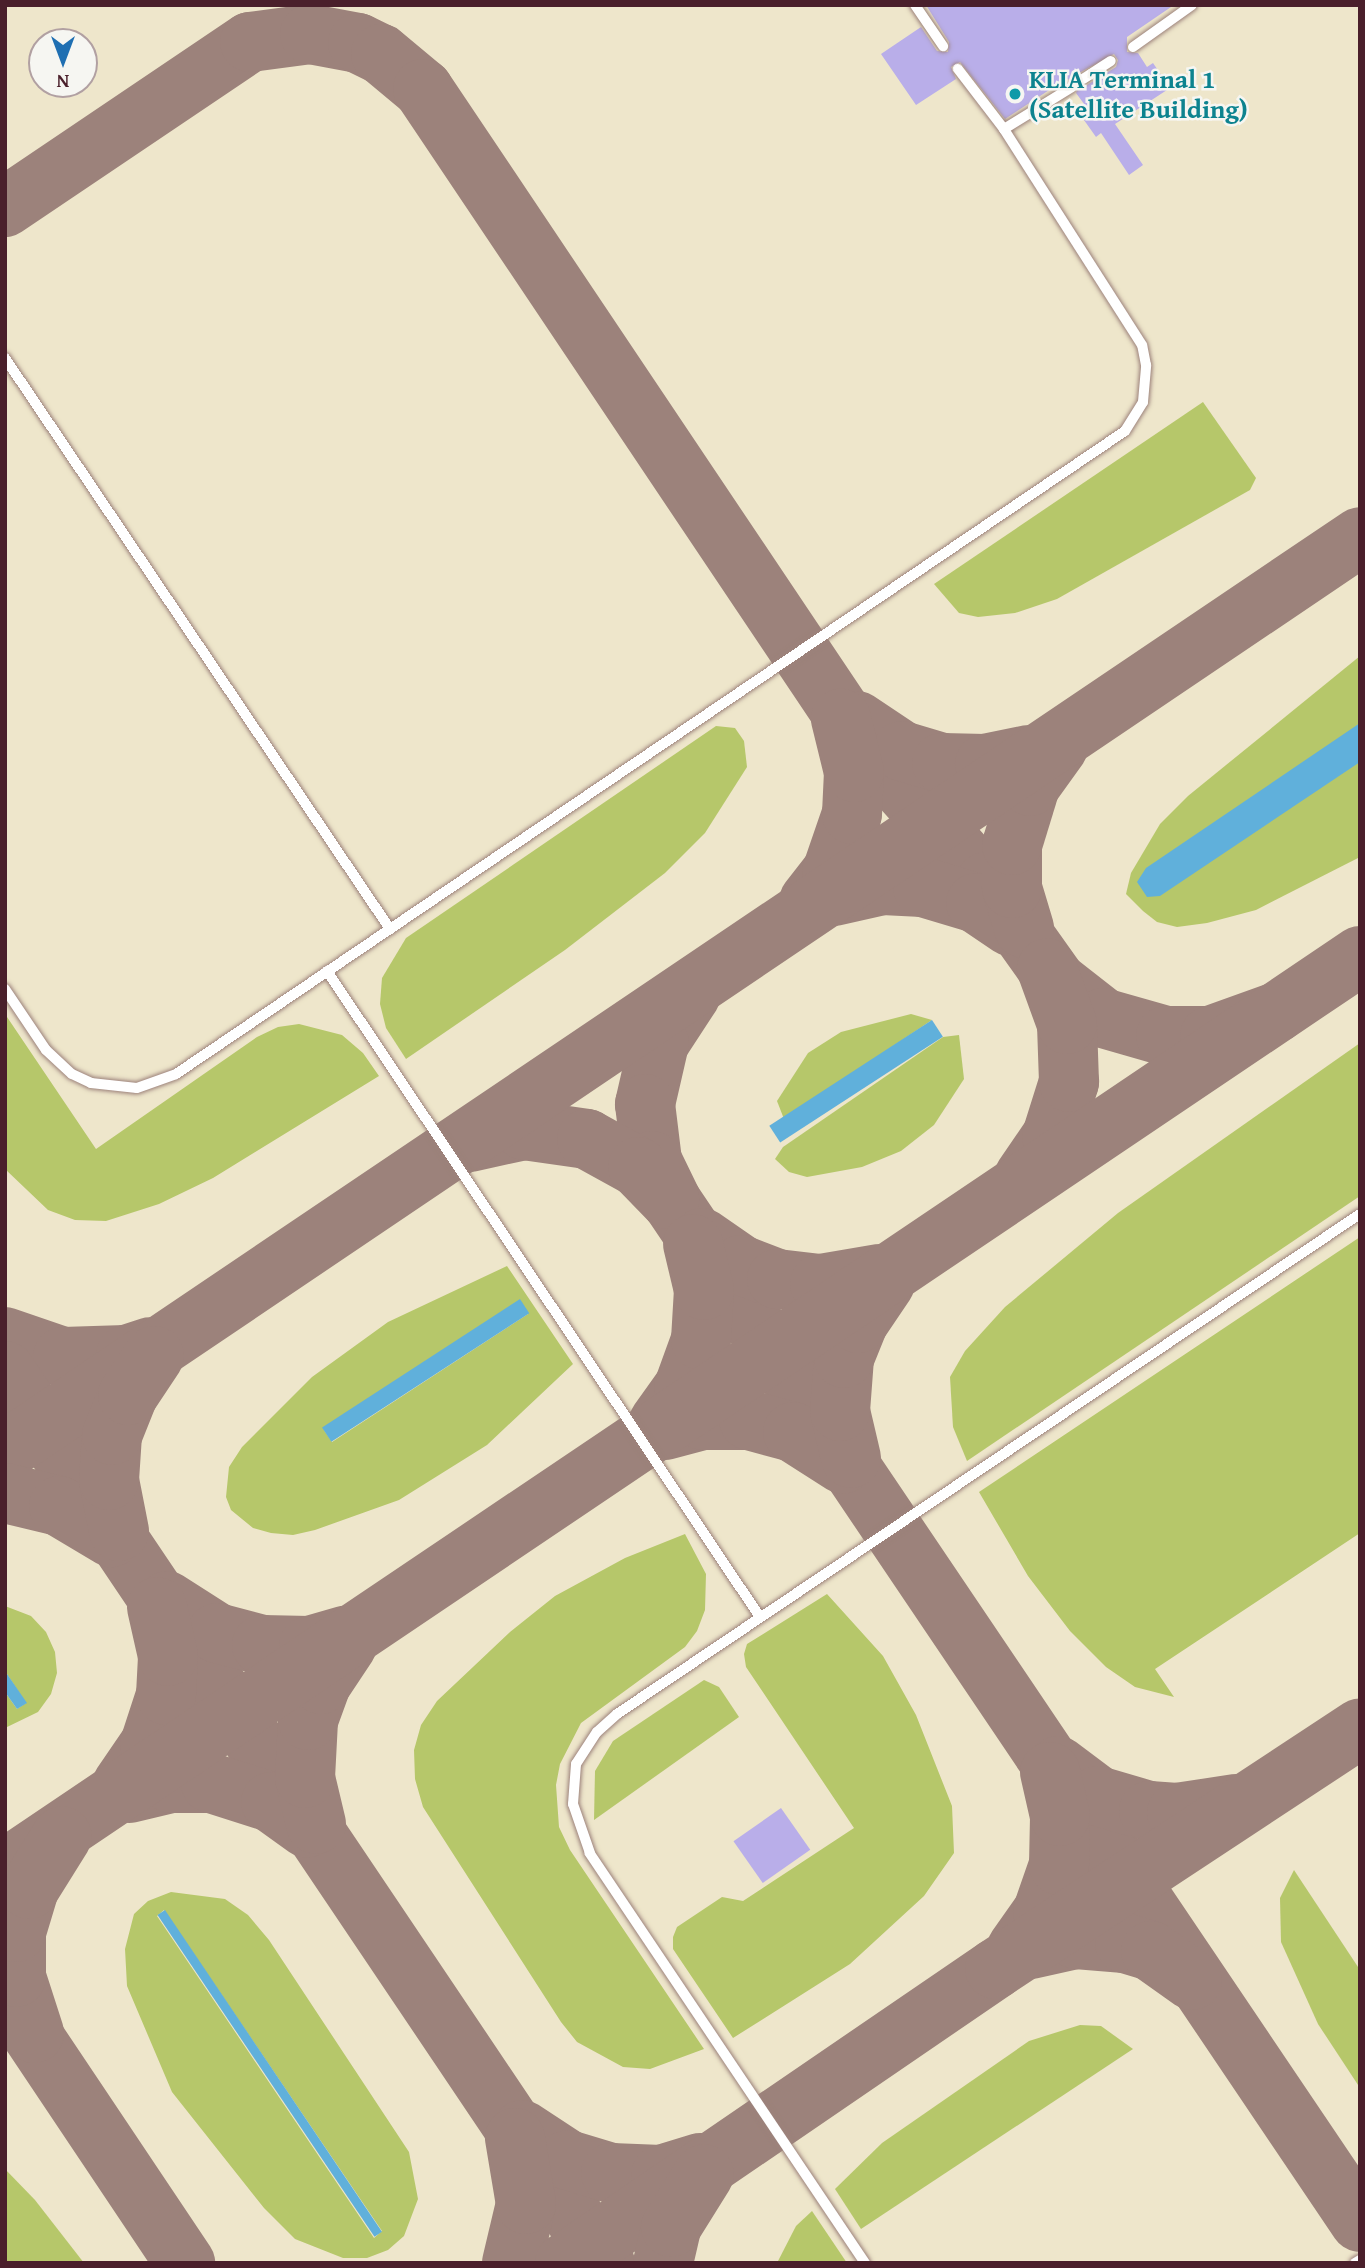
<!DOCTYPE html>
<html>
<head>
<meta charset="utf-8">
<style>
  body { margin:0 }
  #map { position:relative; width:1365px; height:2268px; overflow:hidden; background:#eee6cb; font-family:"Gentium Book Plus",serif }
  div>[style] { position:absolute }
  .green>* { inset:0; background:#b6c76a }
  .water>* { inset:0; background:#60b0db; transform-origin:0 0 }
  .taxiway>* { height:60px; margin:-30px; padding:0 30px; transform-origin:30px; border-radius:30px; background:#9c827b }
  .building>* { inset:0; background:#b9aee9; transform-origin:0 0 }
  .roads { filter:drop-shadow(0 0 2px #9c827b) drop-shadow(0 0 2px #9c827b) }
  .lane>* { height:10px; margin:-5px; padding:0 5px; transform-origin:5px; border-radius:5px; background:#fff }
  .dots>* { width:19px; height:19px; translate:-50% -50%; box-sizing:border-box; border:4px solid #f6f6f2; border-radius:50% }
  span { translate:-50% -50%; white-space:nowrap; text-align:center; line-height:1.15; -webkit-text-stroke:5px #f6f6f2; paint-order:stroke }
  .culture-label { font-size:26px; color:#0d838f; font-weight:700 }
  .left { translate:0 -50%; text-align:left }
  .frame { position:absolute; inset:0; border:7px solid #4a1f2b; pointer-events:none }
  .north { position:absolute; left:28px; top:28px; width:70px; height:70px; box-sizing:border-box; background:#f6f6f2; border:2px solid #b1a0a2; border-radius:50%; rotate:180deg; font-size:19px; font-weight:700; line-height:28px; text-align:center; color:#4a1f2b }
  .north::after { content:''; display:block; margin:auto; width:24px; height:32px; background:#1f6fb2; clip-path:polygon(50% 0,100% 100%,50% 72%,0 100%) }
</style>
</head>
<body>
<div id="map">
  <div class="green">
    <div style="clip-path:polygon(1203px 402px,1256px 478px,1250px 490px,1057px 599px,1015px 613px,978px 617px,959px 613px,934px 584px)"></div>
    <div style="clip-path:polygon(1360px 656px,1360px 857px,1256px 910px,1207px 923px,1177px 927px,1157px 922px,1143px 911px,1126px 894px,1131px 873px,1160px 824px,1188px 796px)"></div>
    <div style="clip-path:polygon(716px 726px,735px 728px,744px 741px,747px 767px,705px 833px,665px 873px,565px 950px,406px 1059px,386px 1028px,380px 1004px,382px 978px,406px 938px)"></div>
    <div style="clip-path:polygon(5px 1014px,96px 1149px,257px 1037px,278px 1027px,299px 1024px,342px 1035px,363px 1053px,379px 1076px,213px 1178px,159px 1204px,106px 1221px,75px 1220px,48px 1210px,5px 1169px)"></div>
    <div style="clip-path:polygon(911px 1014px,932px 1020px,784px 1119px,777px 1101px,808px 1053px,841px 1032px)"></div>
    <div style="clip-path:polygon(959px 1035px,964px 1079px,934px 1125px,901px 1151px,862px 1167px,807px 1177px,789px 1172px,775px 1159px,783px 1147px,943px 1037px)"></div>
    <div style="clip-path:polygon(1360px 1043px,1360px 1196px,967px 1461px,953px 1427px,950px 1377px,965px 1351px,1005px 1307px,1118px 1213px)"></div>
    <div style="clip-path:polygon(1360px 1237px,1360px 1533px,1155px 1669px,1174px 1697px,1135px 1687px,1106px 1667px,1070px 1631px,1028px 1576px,979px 1492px)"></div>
    <div style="clip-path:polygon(evenodd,507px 1266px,573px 1364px,487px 1445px,399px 1500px,315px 1530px,293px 1535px,271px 1533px,253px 1528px,231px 1510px,226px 1497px,229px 1467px,242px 1447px,312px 1377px,388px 1322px,507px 1266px,520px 1300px,528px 1314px,332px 1442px,324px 1430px,520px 1300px)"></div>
    <div style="clip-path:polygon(685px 1534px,706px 1574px,705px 1610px,697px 1631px,685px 1647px,581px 1723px,560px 1764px,556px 1785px,559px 1827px,570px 1850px,704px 2049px,650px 2069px,623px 2067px,577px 2042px,561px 2022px,423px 1807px,415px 1779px,414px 1750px,421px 1725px,437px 1701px,510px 1632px,555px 1596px,625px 1558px)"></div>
    <div style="clip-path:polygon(827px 1594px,883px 1656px,916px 1715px,952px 1806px,954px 1853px,924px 1896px,850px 1964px,733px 2038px,673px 1949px,673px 1937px,677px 1927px,722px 1897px,743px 1901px,854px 1828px,746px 1667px,744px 1654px,747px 1644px)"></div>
    <div style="clip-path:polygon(5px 1606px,31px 1616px,46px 1632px,55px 1652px,57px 1673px,51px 1694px,38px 1712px,5px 1728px,5px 1692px,17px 1709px,26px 1703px,5px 1671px)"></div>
    <div style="clip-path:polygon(704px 1680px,719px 1687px,739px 1717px,594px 1820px,595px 1771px,613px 1741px)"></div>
    <div style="clip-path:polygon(1294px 1870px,1360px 1970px,1360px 2088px,1318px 2024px,1281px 1942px,1280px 1898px)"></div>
    <div style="clip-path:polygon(evenodd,171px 1892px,225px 1899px,248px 1915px,269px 1940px,409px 2152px,418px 2199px,404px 2236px,388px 2250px,367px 2258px,343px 2258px,295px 2239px,264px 2208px,172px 2092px,127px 1986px,125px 1949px,134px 1914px,148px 1901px,171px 1892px,164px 1910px,382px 2231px,374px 2238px,157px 1916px,164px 1910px)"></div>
    <div style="clip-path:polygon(1080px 2025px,1101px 2026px,1133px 2049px,861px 2229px,835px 2189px,882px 2143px,1029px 2041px)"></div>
    <div style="clip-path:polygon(5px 2169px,35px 2200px,84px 2263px,5px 2263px)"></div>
    <div style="clip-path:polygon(812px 2211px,847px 2263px,777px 2263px,796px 2226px)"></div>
  </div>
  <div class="water">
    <div style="clip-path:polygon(1360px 723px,1360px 762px,1160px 896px,1147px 897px,1137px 882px,1146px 868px)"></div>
    <div style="left:932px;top:1020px;width:20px;height:194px;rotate:57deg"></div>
    <div style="left:520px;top:1299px;width:17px;height:236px;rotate:57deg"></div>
    <div style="clip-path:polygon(5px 1671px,27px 1703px,17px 1709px,5px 1692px)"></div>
    <div style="left:165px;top:1910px;width:388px;height:9px;rotate:56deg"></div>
  </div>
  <div class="taxiway">
    <div style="left:5px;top:207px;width:295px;rotate:-34deg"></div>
    <div style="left:250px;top:42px;width:61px;rotate:-7.6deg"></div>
    <div style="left:310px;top:34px;width:49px;rotate:10.6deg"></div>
    <div style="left:358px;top:43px;width:25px;rotate:26deg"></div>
    <div style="left:381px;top:54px;width:55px;rotate:39.8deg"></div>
    <div style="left:423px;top:89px;width:786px;rotate:56.15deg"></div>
    <div style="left:861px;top:742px;width:188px;rotate:48.2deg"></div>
    <div style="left:986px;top:882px;width:123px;rotate:54.6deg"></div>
    <div style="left:1057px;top:982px;width:58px;rotate:38deg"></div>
    <div style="left:1103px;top:1018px;width:66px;rotate:15.9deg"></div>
    <div style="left:1166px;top:1036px;width:44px"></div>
    <div style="left:1210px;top:1036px;width:71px;rotate:-19.7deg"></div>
    <div style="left:857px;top:721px;width:54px;rotate:33.7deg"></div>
    <div style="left:902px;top:751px;width:42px;rotate:16.7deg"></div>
    <div style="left:942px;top:763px;width:43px;rotate:1.3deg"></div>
    <div style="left:985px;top:764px;width:45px;rotate:-11.6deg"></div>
    <div style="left:834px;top:896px;width:50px;rotate:-12.7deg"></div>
    <div style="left:883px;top:885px;width:40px;rotate:2.9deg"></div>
    <div style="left:923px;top:887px;width:55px;rotate:16.8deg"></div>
    <div style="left:976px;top:903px;width:41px;rotate:34.1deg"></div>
    <div style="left:809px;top:901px;width:37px;rotate:-52deg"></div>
    <div style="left:832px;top:872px;width:61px;rotate:-71deg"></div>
    <div style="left:852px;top:814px;width:42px;rotate:-87.3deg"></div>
    <div style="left:854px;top:772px;width:55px;rotate:-103.8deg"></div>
    <div style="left:1024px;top:928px;width:42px;rotate:-106.7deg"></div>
    <div style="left:1012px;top:888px;width:43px;rotate:-90deg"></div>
    <div style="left:1012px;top:845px;width:62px;rotate:-73deg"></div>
    <div style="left:1030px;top:786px;width:48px;rotate:-54.3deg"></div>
    <div style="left:691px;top:994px;width:59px;rotate:123.1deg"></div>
    <div style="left:659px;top:1043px;width:63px;rotate:102.9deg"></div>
    <div style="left:645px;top:1104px;width:57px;rotate:83deg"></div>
    <div style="left:652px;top:1161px;width:46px;rotate:64deg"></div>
    <div style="left:672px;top:1202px;width:1230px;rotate:56deg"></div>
    <div style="left:470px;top:1142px;width:55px;rotate:-12.5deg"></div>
    <div style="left:524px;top:1130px;width:64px;rotate:8.1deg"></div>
    <div style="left:587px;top:1139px;width:58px;rotate:28.8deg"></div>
    <div style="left:638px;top:1167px;width:45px;rotate:45.9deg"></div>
    <div style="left:1024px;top:1177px;width:50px;rotate:-55.7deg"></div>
    <div style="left:1052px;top:1136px;width:57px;rotate:-72.5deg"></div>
    <div style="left:1069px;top:1082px;width:58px;rotate:-92deg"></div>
    <div style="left:1067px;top:1024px;width:59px;rotate:-110deg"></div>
    <div style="left:702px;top:1238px;width:47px;rotate:34.7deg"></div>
    <div style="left:741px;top:1265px;width:39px;rotate:21deg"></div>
    <div style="left:777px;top:1279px;width:43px;rotate:6.6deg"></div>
    <div style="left:820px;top:1284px;width:61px;rotate:-9.5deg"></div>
    <div style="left:5px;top:1337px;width:61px;rotate:19deg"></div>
    <div style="left:63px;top:1357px;width:63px;rotate:-1.8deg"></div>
    <div style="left:126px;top:1355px;width:25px;rotate:-18deg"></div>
    <div style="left:5px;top:1371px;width:1075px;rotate:56.07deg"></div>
    <div style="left:659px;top:1422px;width:43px;rotate:-54.5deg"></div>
    <div style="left:684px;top:1387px;width:50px;rotate:-70.1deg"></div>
    <div style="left:701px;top:1340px;width:50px;rotate:-86.6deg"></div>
    <div style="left:704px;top:1290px;width:47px;rotate:-103.4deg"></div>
    <div style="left:665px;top:1430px;width:39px;rotate:-15deg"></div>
    <div style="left:703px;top:1420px;width:46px"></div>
    <div style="left:749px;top:1420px;width:46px;rotate:15.3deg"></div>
    <div style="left:793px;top:1432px;width:59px;rotate:32.6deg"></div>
    <div style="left:5px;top:1451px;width:1634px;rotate:-34deg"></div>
    <div style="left:851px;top:1458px;width:48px;rotate:-103.2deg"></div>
    <div style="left:840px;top:1411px;width:53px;rotate:-85.7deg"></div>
    <div style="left:844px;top:1358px;width:38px;rotate:-68deg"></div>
    <div style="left:858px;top:1323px;width:48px;rotate:-56deg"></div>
    <div style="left:5px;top:1493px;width:56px;rotate:13.5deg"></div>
    <div style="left:59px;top:1506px;width:61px;rotate:30.8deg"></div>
    <div style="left:119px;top:1531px;width:52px;rotate:-101.1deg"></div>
    <div style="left:109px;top:1480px;width:45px;rotate:-86.2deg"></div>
    <div style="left:112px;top:1435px;width:43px;rotate:-68.2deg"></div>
    <div style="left:128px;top:1395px;width:47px;rotate:-56.3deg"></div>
    <div style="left:167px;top:1601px;width:59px;rotate:32.6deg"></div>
    <div style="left:217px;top:1633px;width:47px;rotate:14.9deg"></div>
    <div style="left:262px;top:1645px;width:47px;rotate:1.2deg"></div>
    <div style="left:309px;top:1646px;width:37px;rotate:-16deg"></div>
    <div style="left:1058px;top:1766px;width:50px;rotate:36.9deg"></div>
    <div style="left:1098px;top:1796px;width:53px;rotate:16.4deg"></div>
    <div style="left:1149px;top:1811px;width:28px;rotate:4deg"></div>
    <div style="left:1177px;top:1813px;width:60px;rotate:-8.7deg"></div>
    <div style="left:122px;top:1785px;width:50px;rotate:-55.7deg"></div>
    <div style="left:150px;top:1744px;width:52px;rotate:-71.9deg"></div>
    <div style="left:166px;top:1695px;width:39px;rotate:-87deg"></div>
    <div style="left:168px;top:1656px;width:50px;rotate:-102.7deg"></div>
    <div style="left:129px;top:1793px;width:43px;rotate:-13.4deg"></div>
    <div style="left:171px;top:1783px;width:40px"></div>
    <div style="left:211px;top:1783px;width:63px;rotate:17.6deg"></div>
    <div style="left:271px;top:1802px;width:44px;rotate:35.8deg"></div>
    <div style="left:316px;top:1824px;width:47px;rotate:-103.4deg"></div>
    <div style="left:305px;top:1778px;width:58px;rotate:-87deg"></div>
    <div style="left:308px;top:1720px;width:38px;rotate:-70deg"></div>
    <div style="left:321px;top:1684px;width:47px;rotate:-56.3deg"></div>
    <div style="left:5px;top:1869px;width:1634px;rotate:-33.97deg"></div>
    <div style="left:1017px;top:1948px;width:45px;rotate:-54.9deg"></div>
    <div style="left:1043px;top:1911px;width:49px;rotate:-70.8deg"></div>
    <div style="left:1059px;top:1865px;width:49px;rotate:-88.8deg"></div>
    <div style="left:1060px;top:1816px;width:45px;rotate:-102.8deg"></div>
    <div style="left:1031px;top:1949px;width:46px;rotate:-12.5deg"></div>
    <div style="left:1076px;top:1939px;width:49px;rotate:4.7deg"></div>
    <div style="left:1125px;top:1943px;width:27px;rotate:17deg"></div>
    <div style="left:1151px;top:1951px;width:50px;rotate:35.3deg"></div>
    <div style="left:5px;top:1994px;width:324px;rotate:56.2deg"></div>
    <div style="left:34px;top:2033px;width:59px;rotate:-107.8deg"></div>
    <div style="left:16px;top:1977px;width:45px;rotate:-90deg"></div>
    <div style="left:16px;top:1932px;width:45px;rotate:-73.2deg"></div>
    <div style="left:29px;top:1889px;width:62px;rotate:-58.1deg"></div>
    <div style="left:522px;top:2130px;width:55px;rotate:33.1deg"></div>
    <div style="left:568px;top:2160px;width:45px;rotate:16.8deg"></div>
    <div style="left:611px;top:2173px;width:50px;rotate:2.3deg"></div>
    <div style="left:661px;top:2175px;width:41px;rotate:-17.1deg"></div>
    <div style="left:512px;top:2263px;width:61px;rotate:-76.7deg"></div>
    <div style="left:526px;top:2204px;width:67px;rotate:-99.5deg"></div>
    <div style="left:565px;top:2263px;width:521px;rotate:-34.36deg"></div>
    <div style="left:995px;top:1969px;width:437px;rotate:-33.4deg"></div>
    <div style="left:663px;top:2263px;width:37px;rotate:-77deg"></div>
    <div style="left:671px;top:2227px;width:62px;rotate:-58.1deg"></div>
  </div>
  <div class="building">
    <div style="clip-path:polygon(926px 5px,1174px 5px,1127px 37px,1127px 52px,1138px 53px,1147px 67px,1153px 63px,1170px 88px,1115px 124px,1143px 165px,1129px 175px,1101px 133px,1096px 137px,1079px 113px,1087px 108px,1076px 93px,1079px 85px,1087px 85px,1116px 67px,1118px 60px,1114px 54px,1079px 73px,1076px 81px,1066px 79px,1005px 119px,960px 62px,951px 67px,956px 79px,916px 105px,881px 54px,921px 27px,937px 51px,948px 52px,949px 42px)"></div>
    <div style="left:781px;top:1808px;width:51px;height:58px;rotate:55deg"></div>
  </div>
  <div class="roads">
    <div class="lane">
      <div style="left:915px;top:5px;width:50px;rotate:55.7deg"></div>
      <div style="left:1133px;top:47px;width:72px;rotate:-35.4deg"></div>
      <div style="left:1083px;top:79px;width:33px;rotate:-33deg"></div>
      <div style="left:1004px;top:129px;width:80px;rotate:-31.7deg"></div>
      <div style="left:5px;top:358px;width:689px;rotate:56.01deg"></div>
      <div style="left:327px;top:971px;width:778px;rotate:56.17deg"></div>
      <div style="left:5px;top:989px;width:73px;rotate:56.1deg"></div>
      <div style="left:46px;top:1050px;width:35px;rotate:43deg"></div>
      <div style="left:72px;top:1074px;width:21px;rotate:25deg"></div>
      <div style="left:91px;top:1083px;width:46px;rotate:6.2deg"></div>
      <div style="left:137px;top:1088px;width:41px;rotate:-19.7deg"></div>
      <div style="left:176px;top:1074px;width:1146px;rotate:-34.12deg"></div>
      <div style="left:1125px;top:431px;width:34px;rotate:-58deg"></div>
      <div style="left:1143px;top:402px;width:37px;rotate:-85deg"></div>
      <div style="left:1146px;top:365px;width:20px;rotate:-101deg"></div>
      <div style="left:1142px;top:345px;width:256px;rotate:-122.6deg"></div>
      <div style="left:1004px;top:129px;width:76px;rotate:-127.5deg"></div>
      <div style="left:865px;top:2263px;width:494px;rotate:-123.9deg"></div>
      <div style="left:590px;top:1853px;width:52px;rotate:-109.1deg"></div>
      <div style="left:573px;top:1804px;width:40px;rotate:-85.7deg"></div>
      <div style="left:576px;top:1764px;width:38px;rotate:-57deg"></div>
      <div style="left:597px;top:1732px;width:27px;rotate:-42deg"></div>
      <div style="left:617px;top:1714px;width:896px;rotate:-33.94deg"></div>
      <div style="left:1355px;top:2263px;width:6px;rotate:-31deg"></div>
    </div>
  </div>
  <div class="dots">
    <div style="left:1015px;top:94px;background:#0f9aa8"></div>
  </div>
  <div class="culture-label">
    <span class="left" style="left:1029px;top:94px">KLIA Terminal 1<br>(Satellite Building)</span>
  </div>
  <div class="frame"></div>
  <div class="north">N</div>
</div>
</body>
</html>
